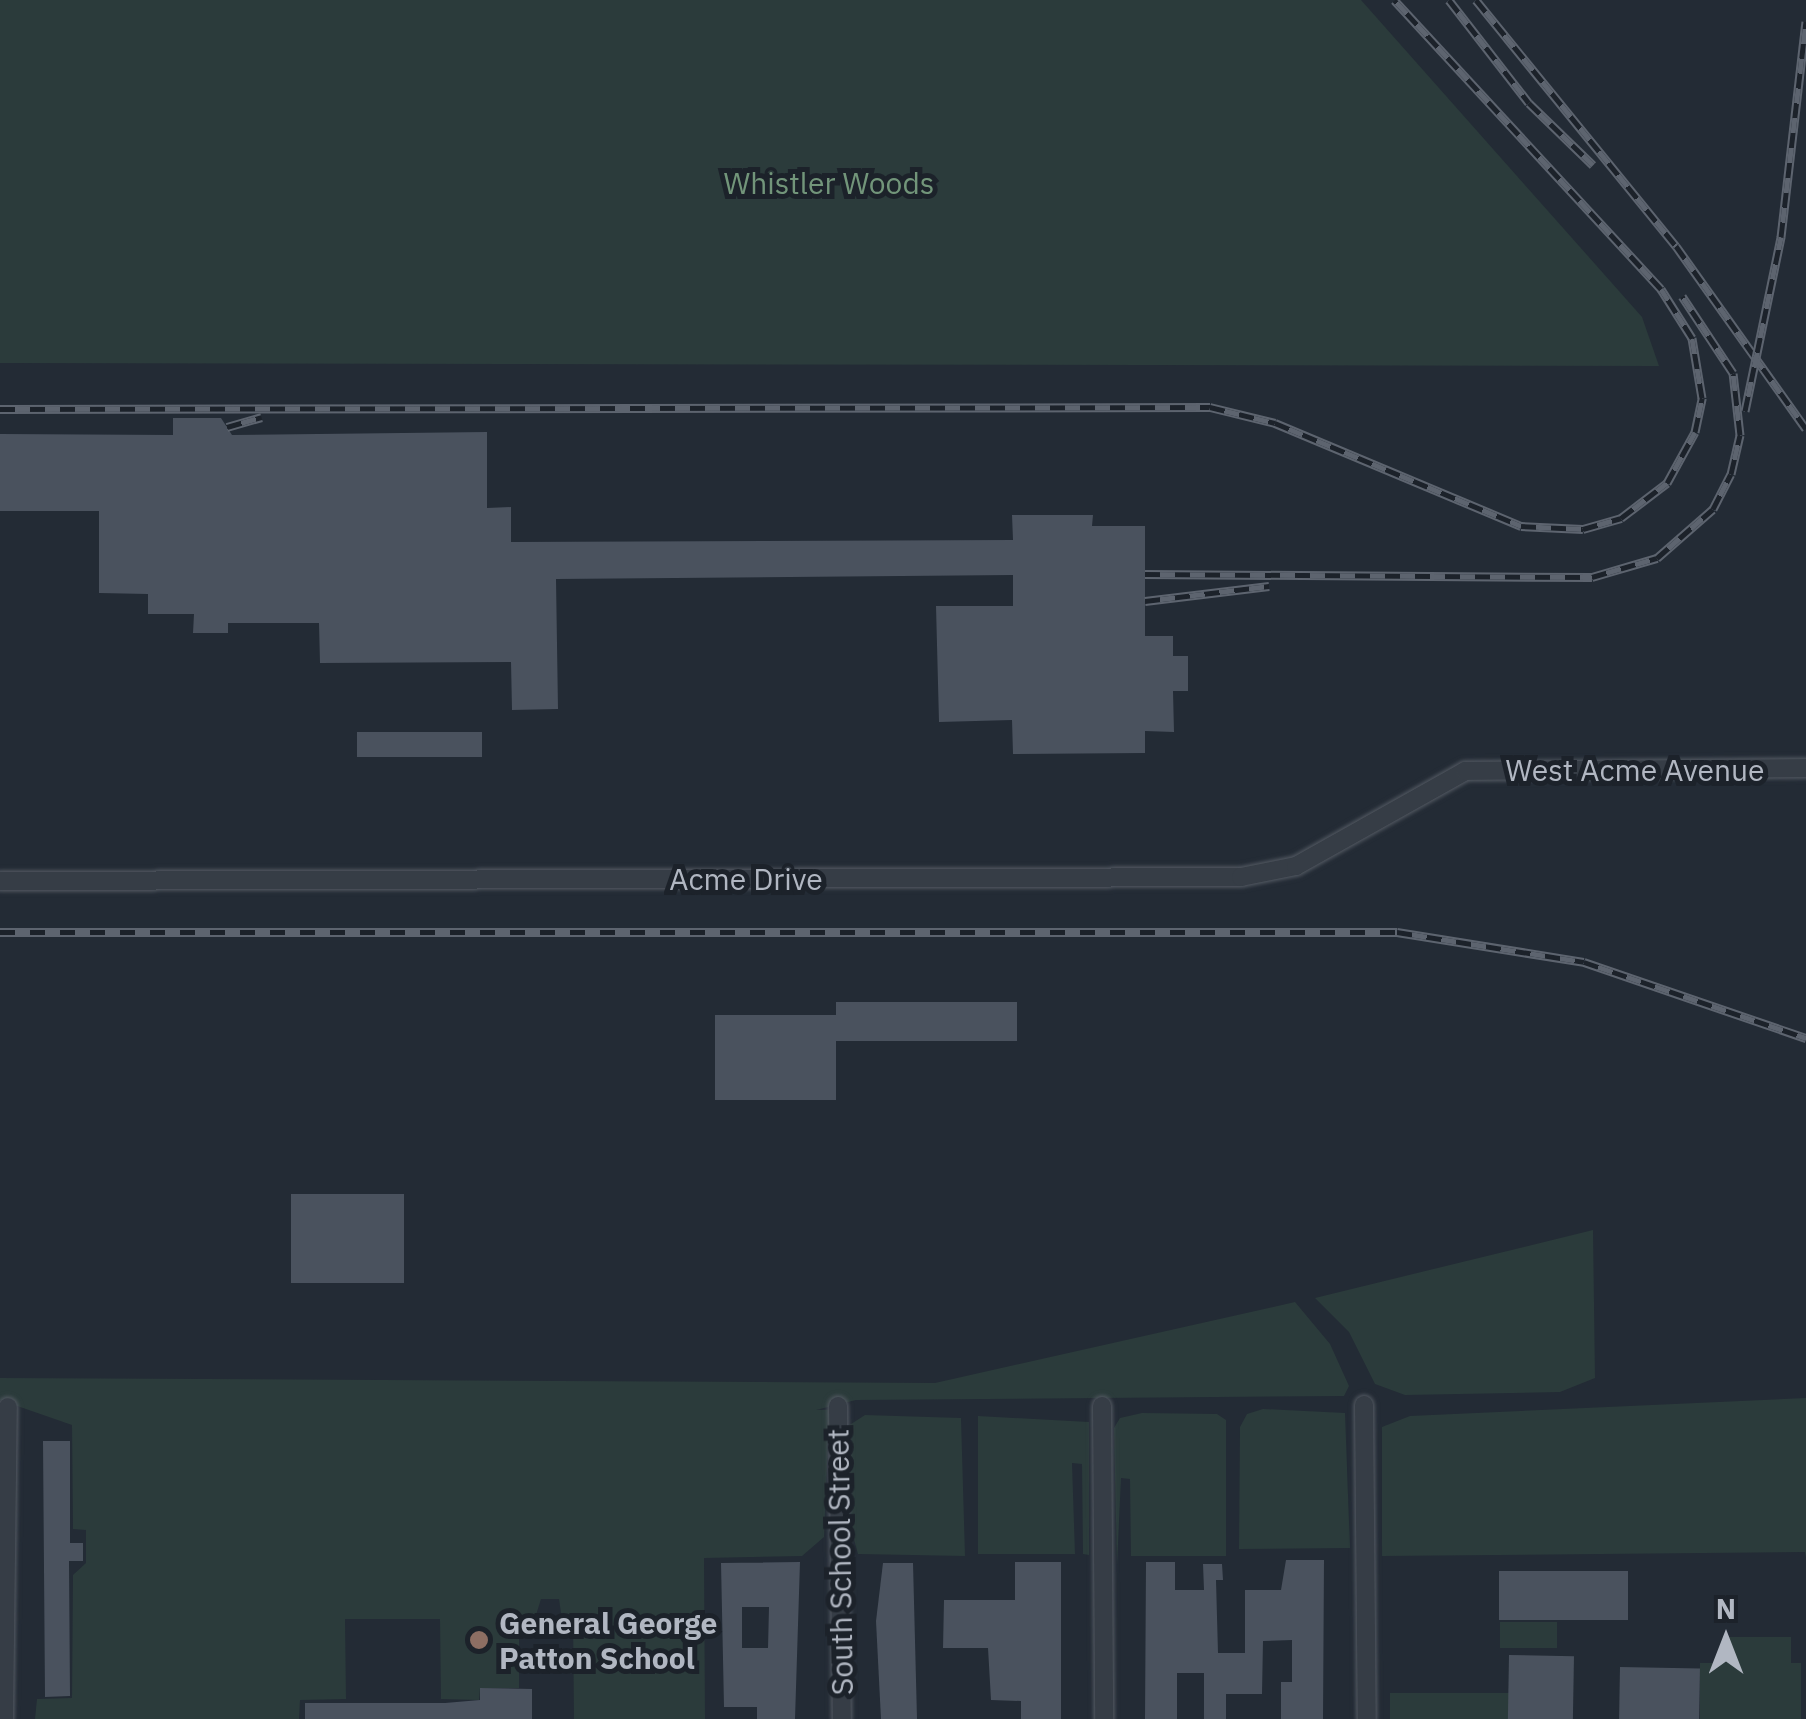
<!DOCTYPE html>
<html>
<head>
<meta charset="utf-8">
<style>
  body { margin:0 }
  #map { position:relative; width:1806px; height:1719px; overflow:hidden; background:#232b35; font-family:"IBM Plex Sans",sans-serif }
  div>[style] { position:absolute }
  .green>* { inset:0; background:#2b3b3b; transform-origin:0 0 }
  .building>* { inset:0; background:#4a525e; transform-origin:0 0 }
  .roads { filter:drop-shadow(0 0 2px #545a63) drop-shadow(0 0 2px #545a63) }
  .street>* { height:18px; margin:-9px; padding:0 9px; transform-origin:9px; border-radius:9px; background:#363d46 }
  .rail>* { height:9px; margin-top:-4.5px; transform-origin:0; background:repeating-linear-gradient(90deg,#1c222a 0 15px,#5d646f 0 30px); box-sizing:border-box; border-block:2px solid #5d646f }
  .dots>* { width:28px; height:28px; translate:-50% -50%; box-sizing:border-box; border:5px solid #1c222a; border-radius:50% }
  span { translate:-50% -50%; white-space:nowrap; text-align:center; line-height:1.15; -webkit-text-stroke:10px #1c222a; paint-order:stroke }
  .park-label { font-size:30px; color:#72957a }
  .street-label { font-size:30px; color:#b1b7c2 }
  .poi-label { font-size:30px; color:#b1b7c2; font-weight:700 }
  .left { translate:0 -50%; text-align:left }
  .north { position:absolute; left:1676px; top:1589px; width:100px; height:100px; -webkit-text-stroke:8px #1c222a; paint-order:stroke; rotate:0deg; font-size:28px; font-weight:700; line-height:40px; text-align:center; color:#b1b7c2 }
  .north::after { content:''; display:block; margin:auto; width:35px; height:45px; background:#b1b7c2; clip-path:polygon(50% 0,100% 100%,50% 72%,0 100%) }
</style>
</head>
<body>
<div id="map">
  <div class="green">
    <div style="clip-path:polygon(0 0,1361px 0,1642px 317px,1659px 366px,0 363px)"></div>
    <div style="clip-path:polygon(1593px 1230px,1595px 1378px,1560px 1392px,1405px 1395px,1375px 1384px,1349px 1332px,1315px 1298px)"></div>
    <div style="clip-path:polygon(1295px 1302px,1330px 1344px,1349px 1386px,1344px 1396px,856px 1400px,816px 1410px,845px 1409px,828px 1440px,824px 1537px,802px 1556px,704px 1558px,705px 1719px,574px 1719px,573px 1617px,561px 1613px,559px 1599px,541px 1599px,536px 1615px,519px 1617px,519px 1688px,480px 1688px,479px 1700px,441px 1699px,440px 1619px,345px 1619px,346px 1699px,300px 1700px,299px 1719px,35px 1719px,37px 1699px,72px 1698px,73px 1575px,86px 1563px,86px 1530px,73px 1529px,72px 1425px,0 1400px,0 1378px,935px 1383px)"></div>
    <div style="clip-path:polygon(1806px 1398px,1806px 1558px,1805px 1552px,1382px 1556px,1382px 1427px,1410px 1416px)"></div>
    <div style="clip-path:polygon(1263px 1409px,1345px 1413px,1350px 1548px,1239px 1549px,1240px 1427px,1247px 1414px)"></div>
    <div style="clip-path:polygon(1142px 1413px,1217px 1414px,1226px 1420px,1226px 1556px,1131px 1556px,1130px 1479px,1121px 1478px,1117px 1566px,1114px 1428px,1120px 1418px)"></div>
    <div style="clip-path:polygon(865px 1415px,961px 1418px,965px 1556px,858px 1554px,844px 1503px,845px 1445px,848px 1426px)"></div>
    <div style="clip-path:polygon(978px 1416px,1089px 1422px,1089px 1555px,1083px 1554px,1082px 1464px,1072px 1463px,1075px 1554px,978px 1554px)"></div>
    <div style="left:1500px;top:1622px;width:57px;height:26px"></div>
    <div style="clip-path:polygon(1725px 1637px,1791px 1637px,1791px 1663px,1801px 1663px,1801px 1719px,1700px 1719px,1700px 1663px,1725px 1663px)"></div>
    <div style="left:1390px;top:1693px;width:119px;height:26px"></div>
  </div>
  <div class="building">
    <div style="clip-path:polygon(173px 418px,221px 418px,232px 435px,487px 432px,487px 508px,511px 507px,511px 542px,1013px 540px,1012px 515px,1093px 515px,1092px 526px,1145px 526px,1145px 636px,1173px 636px,1173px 656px,1188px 656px,1188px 691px,1173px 691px,1174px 732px,1145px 731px,1145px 753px,1013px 754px,1012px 720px,939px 722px,936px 606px,1013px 606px,1013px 575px,556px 579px,558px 709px,512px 710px,511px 662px,320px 663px,319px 623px,228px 623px,228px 633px,193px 633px,194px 614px,148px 614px,148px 594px,99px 593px,99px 511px,0 511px,0 434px,173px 435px)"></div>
    <div style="left:357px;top:732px;width:125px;height:25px"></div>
    <div style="clip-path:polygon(836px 1002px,1017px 1002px,1017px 1041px,836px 1041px,836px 1100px,715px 1100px,715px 1015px,836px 1015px)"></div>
    <div style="left:291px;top:1194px;width:113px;height:89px"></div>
    <div style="clip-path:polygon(43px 1441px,70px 1441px,70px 1543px,83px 1543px,83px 1561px,69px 1561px,70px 1696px,45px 1697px)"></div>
    <div style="clip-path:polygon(1286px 1560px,1324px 1560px,1323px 1719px,1281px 1719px,1281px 1682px,1292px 1682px,1292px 1640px,1263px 1641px,1262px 1694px,1226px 1694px,1226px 1719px,1204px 1719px,1204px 1673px,1177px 1673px,1177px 1719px,1145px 1719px,1146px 1562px,1175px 1562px,1175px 1590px,1204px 1590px,1203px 1564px,1222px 1564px,1223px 1580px,1216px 1580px,1218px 1653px,1245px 1653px,1245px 1590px,1281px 1590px)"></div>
    <div style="clip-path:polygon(evenodd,800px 1562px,795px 1719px,757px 1719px,757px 1707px,724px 1707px,721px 1563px,800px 1562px,742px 1607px,769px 1607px,768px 1648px,742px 1648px,742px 1607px)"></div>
    <div style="clip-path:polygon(1015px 1562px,1061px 1562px,1061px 1719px,1021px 1719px,1021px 1701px,991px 1700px,988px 1648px,943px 1648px,944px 1600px,1015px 1600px)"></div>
    <div style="clip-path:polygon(883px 1563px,913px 1563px,917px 1719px,881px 1719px,876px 1621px)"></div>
    <div style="left:1499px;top:1571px;width:129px;height:49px"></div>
    <div style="left:1509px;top:1655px;width:65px;height:64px;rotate:1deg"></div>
    <div style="left:1620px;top:1667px;width:80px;height:52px;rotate:1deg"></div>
    <div style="clip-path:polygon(480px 1688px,532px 1689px,532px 1719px,305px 1719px,305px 1703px,445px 1703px,480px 1700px)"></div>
  </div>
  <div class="roads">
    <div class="street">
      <div style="left:0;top:881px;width:1241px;rotate:-0.18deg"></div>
      <div style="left:1241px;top:877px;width:56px;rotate:-11.3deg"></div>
      <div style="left:1296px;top:866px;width:194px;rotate:-29.3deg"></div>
      <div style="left:1465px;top:771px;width:341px;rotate:-0.5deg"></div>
      <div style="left:1364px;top:1405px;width:314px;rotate:89.5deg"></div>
      <div style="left:838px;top:1406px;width:313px;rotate:89.3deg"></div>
      <div style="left:1102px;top:1406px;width:313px;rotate:89.6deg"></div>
      <div style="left:4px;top:1719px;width:312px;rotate:-89.3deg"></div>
    </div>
  </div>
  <div class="rail">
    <div style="left:1449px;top:0;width:130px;rotate:52.2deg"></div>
    <div style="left:1529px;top:103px;width:89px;rotate:44.1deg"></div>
    <div style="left:1476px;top:0;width:317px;rotate:50.9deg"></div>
    <div style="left:1676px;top:246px;width:224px;rotate:54.6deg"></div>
    <div style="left:0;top:409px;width:1210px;rotate:-0.09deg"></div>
    <div style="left:1210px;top:407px;width:67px;rotate:13.8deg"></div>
    <div style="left:1275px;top:423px;width:267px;rotate:22.7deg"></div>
    <div style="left:1521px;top:526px;width:62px;rotate:2.8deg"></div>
    <div style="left:1583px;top:529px;width:40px;rotate:-16deg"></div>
    <div style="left:1621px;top:518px;width:58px;rotate:-37.3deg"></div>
    <div style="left:1667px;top:483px;width:58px;rotate:-61.2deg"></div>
    <div style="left:1695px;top:432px;width:35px;rotate:-78deg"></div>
    <div style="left:1702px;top:398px;width:61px;rotate:-99.5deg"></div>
    <div style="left:1692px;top:338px;width:58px;rotate:-122.3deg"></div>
    <div style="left:1661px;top:289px;width:393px;rotate:-132.7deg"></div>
    <div style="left:1745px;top:411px;width:178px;rotate:-78.3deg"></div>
    <div style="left:1781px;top:237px;width:217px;rotate:-83.4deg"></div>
    <div style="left:227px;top:427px;width:36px;rotate:-16deg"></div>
    <div style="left:1145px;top:574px;width:447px;rotate:0.4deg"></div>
    <div style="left:1592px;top:577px;width:68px;rotate:-16.3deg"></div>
    <div style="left:1657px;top:558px;width:74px;rotate:-41.2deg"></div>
    <div style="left:1713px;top:509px;width:39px;rotate:-63deg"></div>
    <div style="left:1731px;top:474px;width:40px;rotate:-77deg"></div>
    <div style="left:1740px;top:435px;width:62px;rotate:-96.4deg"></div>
    <div style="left:1733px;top:373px;width:92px;rotate:-123.5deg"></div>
    <div style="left:1145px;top:601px;width:125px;rotate:-6.9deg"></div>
    <div style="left:0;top:932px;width:1397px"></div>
    <div style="left:1397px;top:932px;width:189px;rotate:9.1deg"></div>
    <div style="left:1584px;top:962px;width:235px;rotate:18.9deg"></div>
  </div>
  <div class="dots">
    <div style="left:479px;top:1640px;background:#8d6e63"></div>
  </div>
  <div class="park-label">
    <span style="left:829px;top:183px">Whistler Woods</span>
  </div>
  <div class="street-label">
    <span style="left:1635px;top:770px">West Acme Avenue</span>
    <span style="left:746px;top:879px">Acme Drive</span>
    <span style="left:840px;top:1562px;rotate:-91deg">South School Street</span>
  </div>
  <div class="poi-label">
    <span class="left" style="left:499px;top:1640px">General George<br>Patton School</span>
  </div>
  <div class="north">N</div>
</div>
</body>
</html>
